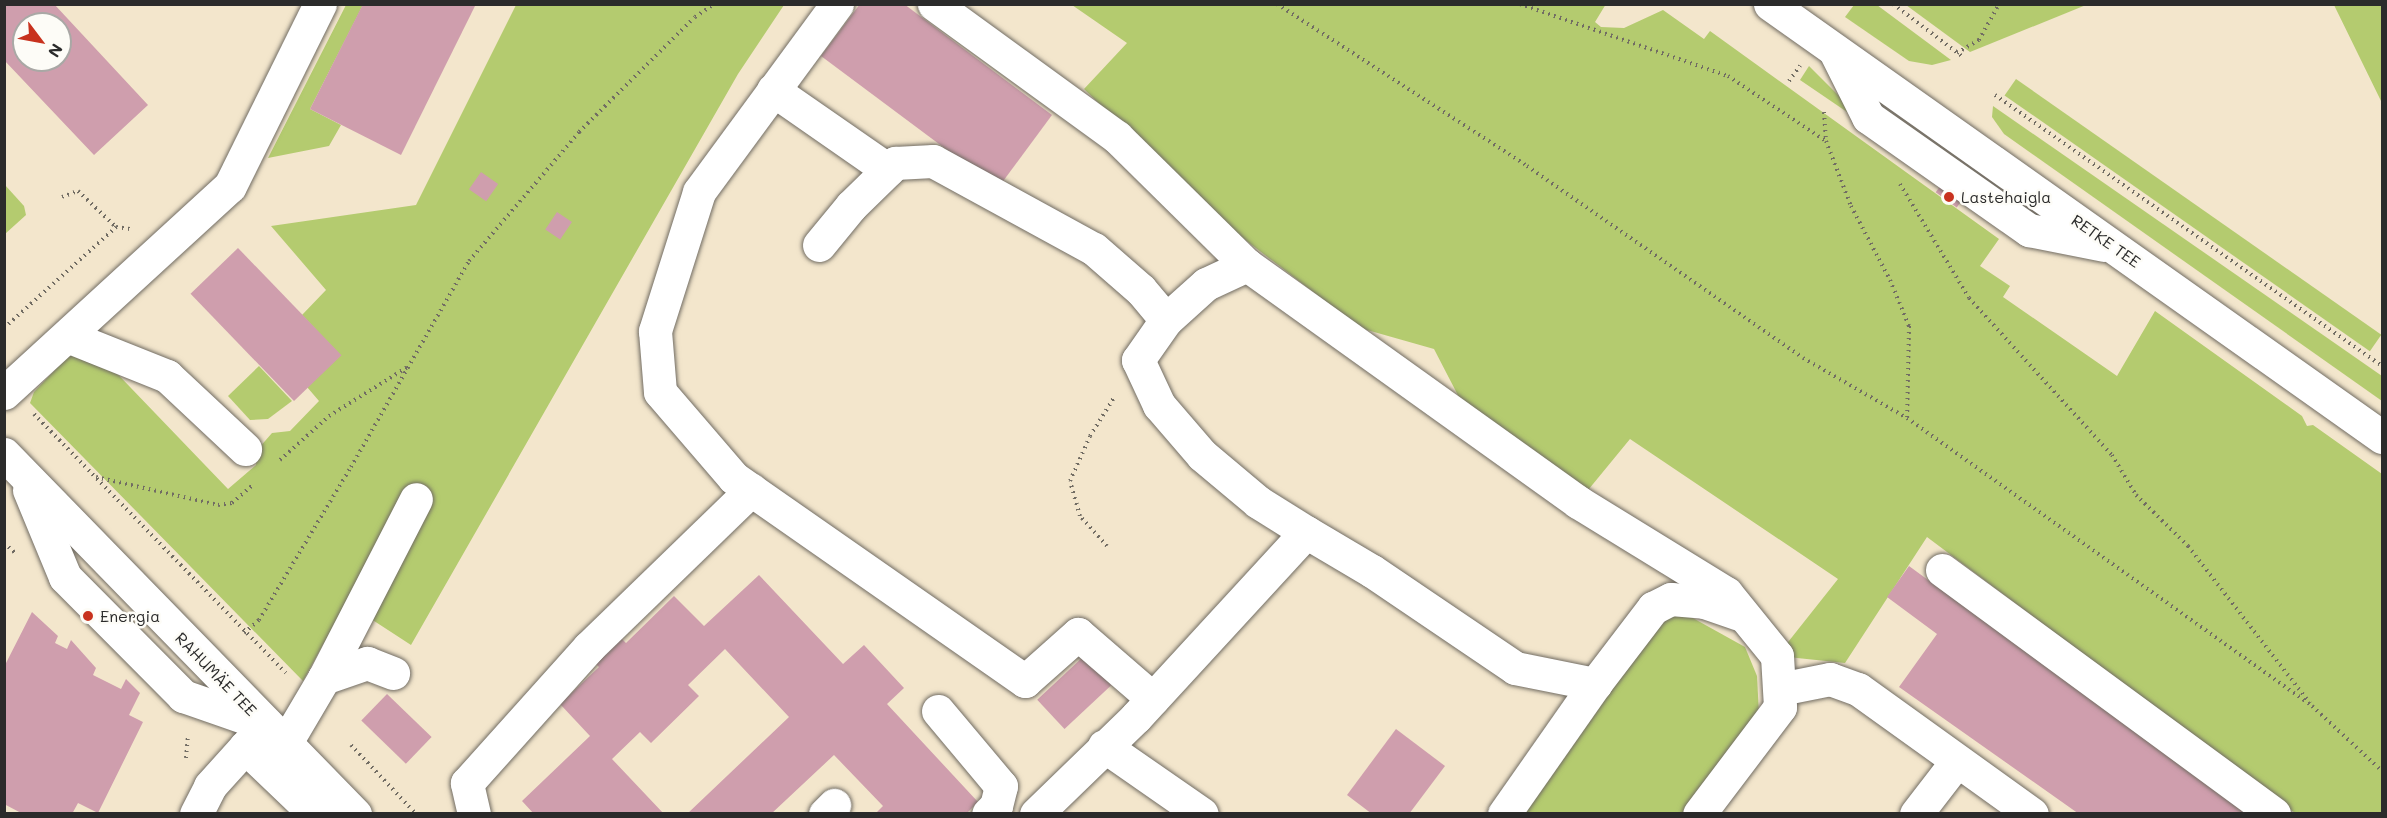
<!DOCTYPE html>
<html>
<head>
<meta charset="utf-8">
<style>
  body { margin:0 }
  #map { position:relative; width:2387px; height:818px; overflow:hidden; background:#f3e6cc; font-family:Mali,sans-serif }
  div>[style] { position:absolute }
  .green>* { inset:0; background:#b4cb6f; transform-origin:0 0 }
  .building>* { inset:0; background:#cf9ead; transform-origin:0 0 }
  .path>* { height:4px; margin-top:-2px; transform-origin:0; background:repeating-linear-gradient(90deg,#716c63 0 1.5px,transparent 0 6px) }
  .roads { filter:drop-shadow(0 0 2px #716c63) drop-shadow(0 0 2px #716c63) }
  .minor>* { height:33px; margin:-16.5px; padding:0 16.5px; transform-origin:16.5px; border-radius:16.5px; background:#fff }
  .dots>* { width:16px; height:16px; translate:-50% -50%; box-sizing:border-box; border:3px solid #fdfcf7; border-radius:50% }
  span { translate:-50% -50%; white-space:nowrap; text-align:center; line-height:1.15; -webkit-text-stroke:5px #fdfcf7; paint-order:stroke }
  .poi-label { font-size:16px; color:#2b2b2b }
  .left { translate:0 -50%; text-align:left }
  .street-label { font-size:16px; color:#2b2b2b }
  .frame { position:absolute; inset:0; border:6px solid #2b2b2b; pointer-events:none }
  .north { position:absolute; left:12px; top:12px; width:60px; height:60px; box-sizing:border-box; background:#fdfcf7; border:2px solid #a9a8a5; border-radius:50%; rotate:122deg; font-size:16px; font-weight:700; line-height:24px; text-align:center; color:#2b2b2b }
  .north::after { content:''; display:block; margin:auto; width:21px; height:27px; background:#c8321e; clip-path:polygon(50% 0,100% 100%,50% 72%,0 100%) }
</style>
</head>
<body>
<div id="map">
  <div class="green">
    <div style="clip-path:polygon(1606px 4px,1595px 22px,1601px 27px,1624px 28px,1663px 10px,1704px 39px,1710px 31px,1999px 239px,1980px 266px,2010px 286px,2003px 297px,2117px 376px,2155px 311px,2302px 416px,2307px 426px,2313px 425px,2382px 474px,2382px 813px,2295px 813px,1927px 537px,1845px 663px,1777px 656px,1838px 579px,1630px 439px,1584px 495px,1463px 405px,1434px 349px,1360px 328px,1222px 222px,1084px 89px,1127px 43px,1072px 5px)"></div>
    <div style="clip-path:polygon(346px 5px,363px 5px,310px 109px,341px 125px,329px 146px,268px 158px)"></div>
    <div style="clip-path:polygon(516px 5px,784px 5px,738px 74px,411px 645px,368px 617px,406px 494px,303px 681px,30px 403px,34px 392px,73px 351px,106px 362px,228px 489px,256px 465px,258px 449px,272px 433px,290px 431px,319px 401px,307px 387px,340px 355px,302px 315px,326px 290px,271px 226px,416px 205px)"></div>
    <div style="clip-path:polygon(1854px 5px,1877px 5px,1951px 60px,1932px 65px,1909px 61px,1845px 17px)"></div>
    <div style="clip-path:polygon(1906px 5px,2086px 5px,1970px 52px)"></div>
    <div style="clip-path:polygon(2334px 5px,2382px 5px,2382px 104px,2382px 103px)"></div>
    <div style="clip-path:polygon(1809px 66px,1872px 129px,1800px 80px)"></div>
    <div style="left:2016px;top:79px;width:446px;height:20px;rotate:35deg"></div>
    <div style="clip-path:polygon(1993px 106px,2382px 376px,2382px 401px,2004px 134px,1992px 117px)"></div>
    <div style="clip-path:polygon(5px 185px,24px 206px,26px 215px,5px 234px)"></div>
    <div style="clip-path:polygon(259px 366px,292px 401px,268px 419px,250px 420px,228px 396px)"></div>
    <div style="clip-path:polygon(1682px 612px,1745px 647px,1757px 676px,1759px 715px,1688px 813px,1513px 814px,1661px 615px)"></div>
  </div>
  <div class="building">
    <div style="clip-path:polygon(evenodd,4px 4px,54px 4px,148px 105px,94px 155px,4px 60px,4px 4px,24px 24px,60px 24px,60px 60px,24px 60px,24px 24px)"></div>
    <div style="clip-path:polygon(363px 4px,476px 4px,401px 155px,310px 109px)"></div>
    <div style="clip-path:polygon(860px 4px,904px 4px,1052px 115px,998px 188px,821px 56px)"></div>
    <div style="left:481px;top:172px;width:21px;height:21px;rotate:35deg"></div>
    <div style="left:1941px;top:185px;width:26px;height:9px;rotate:36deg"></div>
    <div style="left:557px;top:212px;width:18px;height:21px;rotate:34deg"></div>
    <div style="left:238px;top:248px;width:149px;height:66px;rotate:46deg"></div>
    <div style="clip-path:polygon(1909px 566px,2246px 814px,2079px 814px,1899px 687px,1937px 634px,1887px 597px)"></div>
    <div style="clip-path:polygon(759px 575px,843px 664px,864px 645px,904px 688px,887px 704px,978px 802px,966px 814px,875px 814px,883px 806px,834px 755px,771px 814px,687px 814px,789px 717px,725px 649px,688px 685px,699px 696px,651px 743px,640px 732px,612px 759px,664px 814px,534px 814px,522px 801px,590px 736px,560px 704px,599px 667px,590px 658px,616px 633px,626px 643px,674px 596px,704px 626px)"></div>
    <div style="clip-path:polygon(32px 612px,58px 636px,55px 643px,67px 649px,71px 640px,96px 668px,93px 675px,121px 689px,126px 679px,140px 693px,129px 715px,143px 722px,98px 813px,78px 803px,72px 814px,23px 814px,4px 804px,4px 667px)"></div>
    <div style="left:1084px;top:656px;width:40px;height:64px;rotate:47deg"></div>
    <div style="left:387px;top:694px;width:62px;height:37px;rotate:44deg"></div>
    <div style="clip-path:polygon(1396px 729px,1445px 766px,1409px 814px,1372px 814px,1347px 795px)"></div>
  </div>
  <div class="path">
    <div style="left:1277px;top:4px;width:298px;rotate:32.9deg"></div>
    <div style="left:1527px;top:166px;width:336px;rotate:34.8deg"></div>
    <div style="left:1803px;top:358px;width:120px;rotate:30deg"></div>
    <div style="left:1907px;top:418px;width:497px;rotate:35.4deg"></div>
    <div style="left:2312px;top:706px;width:96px;rotate:42.9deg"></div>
    <div style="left:1520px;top:4px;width:220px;rotate:19.1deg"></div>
    <div style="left:1728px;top:76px;width:118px;rotate:33.6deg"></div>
    <div style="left:1893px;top:4px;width:88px;rotate:37.1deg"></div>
    <div style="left:1957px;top:53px;width:26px;rotate:-31deg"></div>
    <div style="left:1979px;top:40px;width:41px;rotate:-60.9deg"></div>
    <div style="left:1789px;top:81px;width:19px;rotate:-54deg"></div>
    <div style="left:1995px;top:95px;width:472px;rotate:35deg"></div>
    <div style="left:1824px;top:112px;width:29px;rotate:86deg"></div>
    <div style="left:1826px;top:141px;width:70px;rotate:69deg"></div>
    <div style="left:1851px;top:206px;width:84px;rotate:62.2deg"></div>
    <div style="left:1890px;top:280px;width:50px;rotate:67.6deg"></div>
    <div style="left:1909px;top:326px;width:92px;rotate:91.2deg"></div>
    <div style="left:1900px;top:184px;width:133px;rotate:58.8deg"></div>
    <div style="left:1969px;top:298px;width:212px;rotate:47.7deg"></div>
    <div style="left:2112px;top:455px;width:47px;rotate:59deg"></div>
    <div style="left:2136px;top:495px;width:73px;rotate:44.4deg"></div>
    <div style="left:2188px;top:546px;width:199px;rotate:52.2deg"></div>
    <div style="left:62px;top:197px;width:17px;rotate:-21deg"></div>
    <div style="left:78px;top:191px;width:52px;rotate:43.5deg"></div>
    <div style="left:116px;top:227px;width:14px;rotate:8deg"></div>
    <div style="left:4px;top:328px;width:151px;rotate:-42deg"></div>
    <div style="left:34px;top:414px;width:361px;rotate:45.8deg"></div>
    <div style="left:280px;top:460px;width:66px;rotate:-41.9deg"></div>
    <div style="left:329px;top:416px;width:94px;rotate:-32deg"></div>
    <div style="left:96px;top:477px;width:125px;rotate:12.9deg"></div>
    <div style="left:218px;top:505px;width:14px;rotate:-8deg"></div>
    <div style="left:232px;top:503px;width:29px;rotate:-41deg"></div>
    <div style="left:4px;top:543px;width:15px;rotate:42deg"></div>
    <div style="left:1107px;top:546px;width:40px;rotate:-132deg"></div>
    <div style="left:1080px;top:516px;width:36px;rotate:-106deg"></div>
    <div style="left:1070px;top:481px;width:49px;rotate:-66deg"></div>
    <div style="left:1090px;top:436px;width:47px;rotate:-58deg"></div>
    <div style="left:244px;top:633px;width:20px;rotate:-41deg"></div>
    <div style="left:259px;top:620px;width:179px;rotate:-59deg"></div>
    <div style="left:351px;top:467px;width:237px;rotate:-60.2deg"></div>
    <div style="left:469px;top:261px;width:170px;rotate:-49.5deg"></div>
    <div style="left:579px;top:132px;width:163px;rotate:-44.8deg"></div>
    <div style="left:695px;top:17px;width:23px;rotate:-34deg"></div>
    <div style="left:351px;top:745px;width:95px;rotate:46.7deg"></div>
    <div style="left:186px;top:758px;width:22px;rotate:-85deg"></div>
  </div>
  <div class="roads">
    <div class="minor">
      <div style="left:837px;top:4px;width:233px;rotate:126.3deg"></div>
      <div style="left:699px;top:192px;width:146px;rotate:107.6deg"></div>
      <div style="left:655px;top:331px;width:61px;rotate:85.3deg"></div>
      <div style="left:660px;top:392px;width:113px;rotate:49.3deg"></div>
      <div style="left:734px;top:478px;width:355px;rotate:34.9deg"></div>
      <div style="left:1025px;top:681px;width:71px;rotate:-41.6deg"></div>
      <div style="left:1078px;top:634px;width:99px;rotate:40.9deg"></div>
      <div style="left:934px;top:4px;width:226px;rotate:36deg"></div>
      <div style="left:1117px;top:137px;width:182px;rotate:44.6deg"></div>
      <div style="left:1247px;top:265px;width:407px;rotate:35.6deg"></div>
      <div style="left:1578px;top:502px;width:174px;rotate:31.6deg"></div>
      <div style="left:1726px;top:593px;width:81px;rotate:51deg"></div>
      <div style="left:1777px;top:656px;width:51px;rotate:86.6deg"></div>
      <div style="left:1780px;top:707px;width:134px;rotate:127.1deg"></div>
      <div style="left:1770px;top:4px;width:750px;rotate:35.28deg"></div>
      <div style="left:1836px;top:53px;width:72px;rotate:63.4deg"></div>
      <div style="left:1868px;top:117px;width:197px;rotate:35.1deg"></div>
      <div style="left:2029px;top:230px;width:76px;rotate:11.3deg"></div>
      <div style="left:773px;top:90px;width:140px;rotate:34.8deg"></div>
      <div style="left:819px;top:245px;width:50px;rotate:-50.6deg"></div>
      <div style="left:851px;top:206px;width:62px;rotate:-44.3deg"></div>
      <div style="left:895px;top:163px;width:38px;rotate:-3deg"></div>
      <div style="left:933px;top:161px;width:183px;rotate:28.7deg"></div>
      <div style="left:1094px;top:249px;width:62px;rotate:41.1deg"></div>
      <div style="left:1141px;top:290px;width:39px;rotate:50deg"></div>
      <div style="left:1247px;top:265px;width:45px;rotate:155.1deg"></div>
      <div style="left:1206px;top:284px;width:54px;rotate:138deg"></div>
      <div style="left:1166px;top:320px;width:49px;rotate:125deg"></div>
      <div style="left:1138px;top:360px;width:50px;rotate:65deg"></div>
      <div style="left:1159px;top:405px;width:66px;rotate:49.3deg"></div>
      <div style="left:1202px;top:455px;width:73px;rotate:40deg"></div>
      <div style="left:1258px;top:502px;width:57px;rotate:32deg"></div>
      <div style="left:67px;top:336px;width:108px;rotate:21.8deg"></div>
      <div style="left:167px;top:376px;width:107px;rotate:43.1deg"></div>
      <div style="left:4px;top:393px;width:306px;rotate:-42.5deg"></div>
      <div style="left:230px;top:186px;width:203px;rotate:-63.7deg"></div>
      <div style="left:4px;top:454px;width:503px;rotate:45.73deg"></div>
      <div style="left:29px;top:490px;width:94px;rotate:67.5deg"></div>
      <div style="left:65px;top:577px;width:168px;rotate:45.2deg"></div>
      <div style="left:183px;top:696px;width:79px;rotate:19.1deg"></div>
      <div style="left:1942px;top:570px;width:412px;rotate:36.3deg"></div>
      <div style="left:324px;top:678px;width:201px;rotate:-62.8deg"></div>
      <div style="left:1780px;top:689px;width:51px;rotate:-11.3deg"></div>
      <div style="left:1830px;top:679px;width:30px;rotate:20deg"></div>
      <div style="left:1858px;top:689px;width:214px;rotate:35.7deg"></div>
      <div style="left:938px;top:711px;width:98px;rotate:50deg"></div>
      <div style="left:1001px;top:786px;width:21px;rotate:104deg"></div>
      <div style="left:996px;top:806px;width:11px;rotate:135deg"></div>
      <div style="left:285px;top:744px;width:77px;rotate:-59.4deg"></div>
      <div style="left:324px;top:678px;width:46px;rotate:-19.2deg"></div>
      <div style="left:367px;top:663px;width:28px;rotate:21deg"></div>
      <div style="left:1104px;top:746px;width:119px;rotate:34.8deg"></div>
      <div style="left:245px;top:747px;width:97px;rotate:43.7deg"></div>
      <div style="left:196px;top:814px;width:31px;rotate:-63deg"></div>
      <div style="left:210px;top:786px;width:84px;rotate:-47.9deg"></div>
      <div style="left:474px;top:814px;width:32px;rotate:-103deg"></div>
      <div style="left:467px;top:783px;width:183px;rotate:-48.1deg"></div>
      <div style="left:589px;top:647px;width:226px;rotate:-44.1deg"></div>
      <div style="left:825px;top:814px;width:13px;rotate:-45deg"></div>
      <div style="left:1036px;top:814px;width:139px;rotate:-44.1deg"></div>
      <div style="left:1136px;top:717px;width:251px;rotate:-47.4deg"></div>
      <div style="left:1306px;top:532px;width:77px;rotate:30.6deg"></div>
      <div style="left:1372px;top:571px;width:173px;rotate:34.1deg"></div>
      <div style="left:1515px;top:668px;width:82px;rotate:11.3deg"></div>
      <div style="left:1595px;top:684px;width:96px;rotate:-52.7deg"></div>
      <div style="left:1653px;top:608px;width:20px;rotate:-27deg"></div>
      <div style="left:1671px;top:599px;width:33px;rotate:5deg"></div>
      <div style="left:1704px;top:602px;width:36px;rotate:19deg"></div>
      <div style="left:1504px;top:814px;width:159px;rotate:-55deg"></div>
      <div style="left:1916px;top:814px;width:66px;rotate:-52.4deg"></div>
    </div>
  </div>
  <div class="dots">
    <div style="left:1949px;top:197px;background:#c8321e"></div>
    <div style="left:88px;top:616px;background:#c8321e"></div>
  </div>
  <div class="poi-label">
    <span class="left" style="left:1961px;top:197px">Lastehaigla</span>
    <span class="left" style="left:100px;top:616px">Energia</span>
  </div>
  <div class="street-label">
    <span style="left:2106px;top:241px;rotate:35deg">RETKE TEE</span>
    <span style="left:216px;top:674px;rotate:46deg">RAHUMÄE TEE</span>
  </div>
  <div class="frame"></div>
  <div class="north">N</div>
</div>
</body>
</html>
